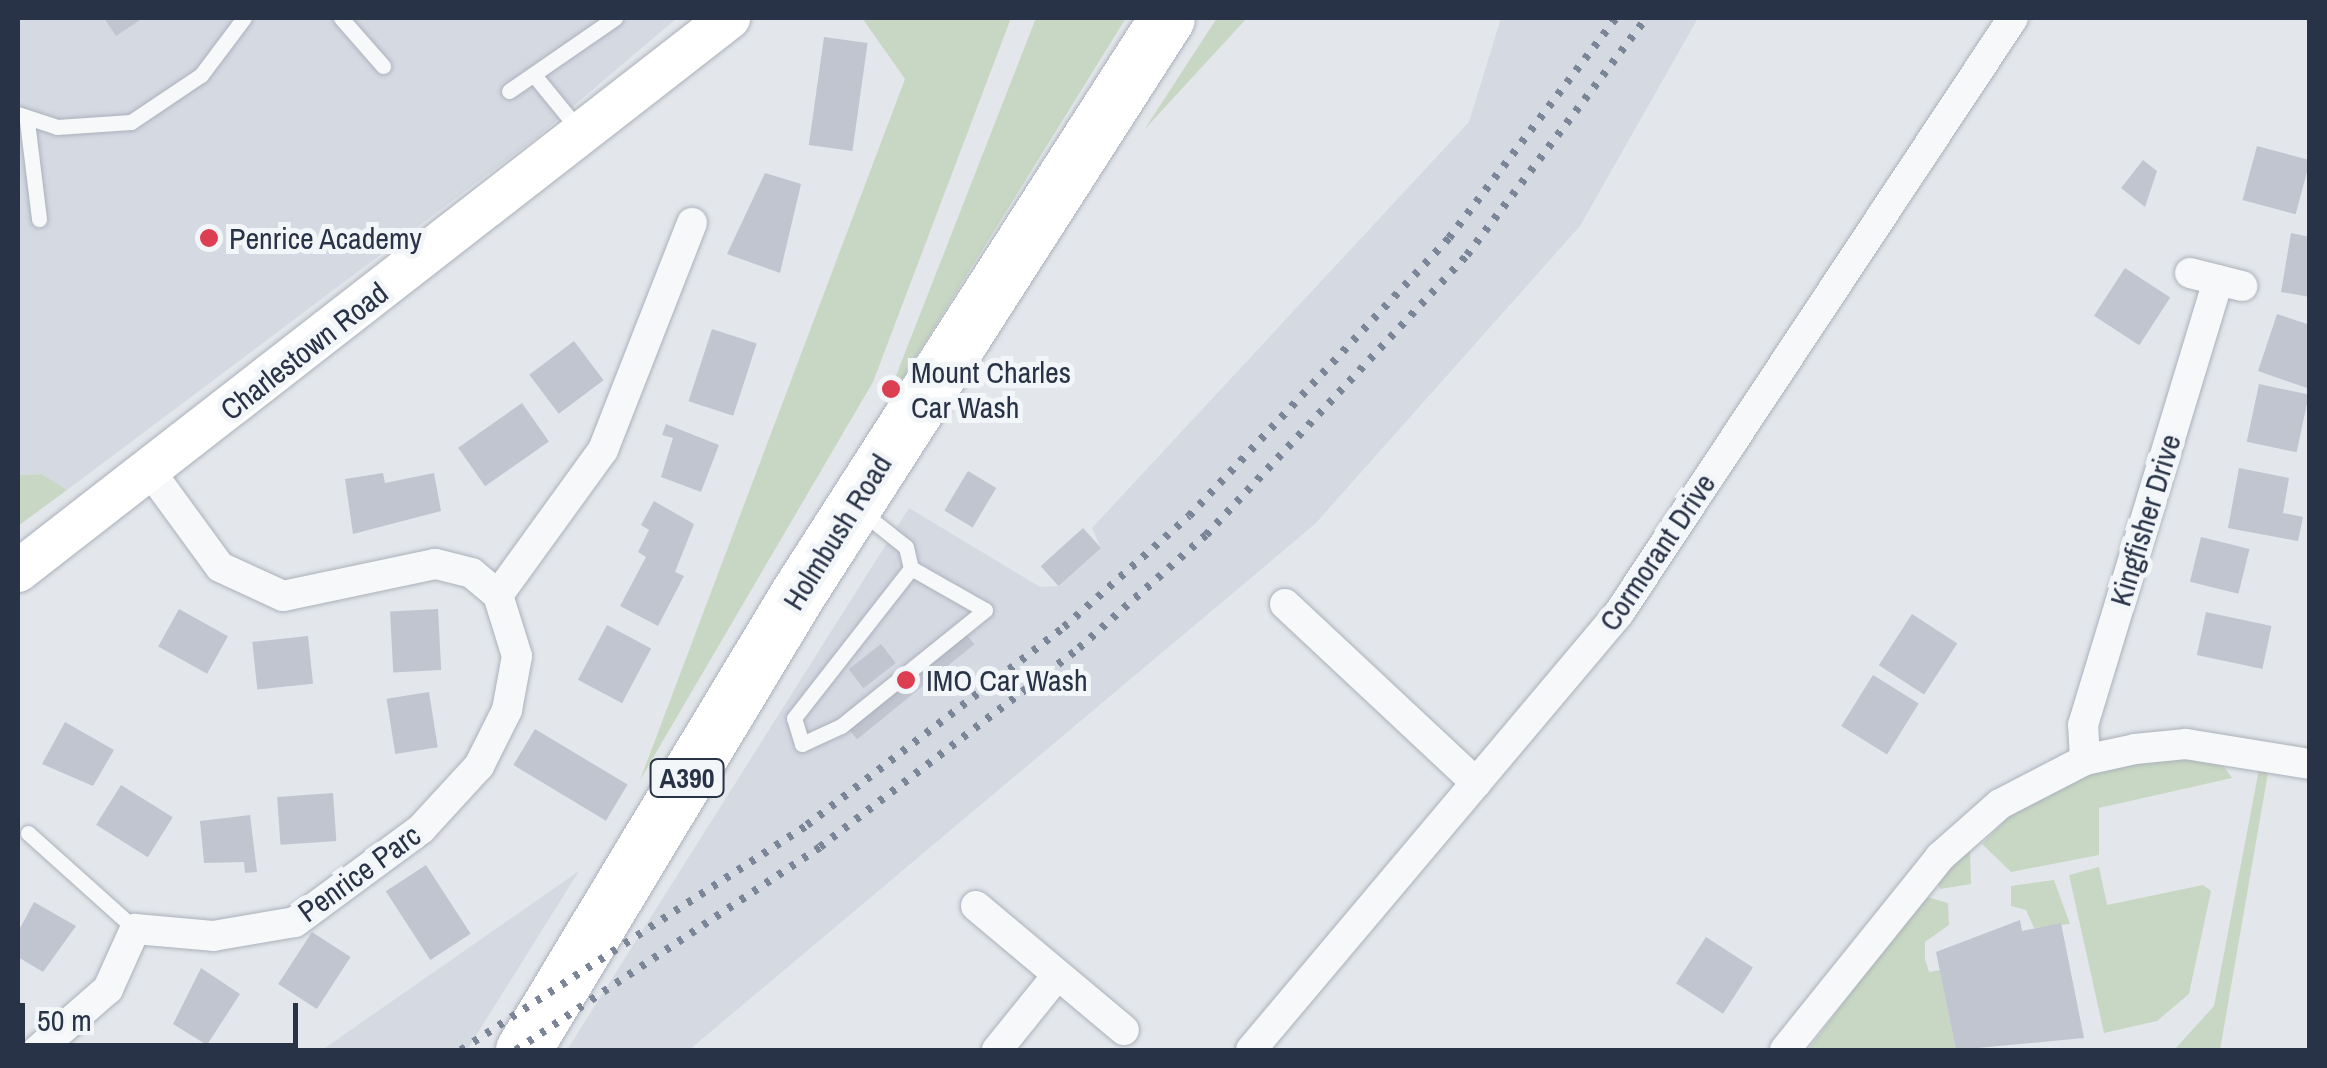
<!DOCTYPE html>
<html>
<head>
<meta charset="utf-8">
<style>
  body { margin:0 }
  #map { position:relative; width:2327px; height:1068px; overflow:hidden; background:#e3e7ec; font-family:"Archivo Narrow",sans-serif }
  div>[style] { position:absolute }
  .built>* { inset:0; background:#d4d9e2 }
  .green>* { inset:0; background:#c8d7c3 }
  .building>* { inset:0; background:#c0c5d0; transform-origin:0 0 }
  .roads { filter:drop-shadow(0 0 2px #abb1ba) drop-shadow(0 0 2px #abb1ba) }
  .lane>* { height:15px; margin:-7.5px; padding:0 7.5px; transform-origin:7.5px; border-radius:7.5px; background:#f6f8fa }
  .street>* { height:30px; margin:-15px; padding:0 15px; transform-origin:15px; border-radius:15px; background:#f6f8fa }
  .secondary>* { height:42px; margin:-21px; padding:0 21px; transform-origin:21px; border-radius:21px; background:#fff }
  .highway>* { height:55px; margin:-27.5px; padding:0 27.5px; transform-origin:27.5px; border-radius:27.5px; background:#fff }
  .rail>* { height:8px; margin-top:-4px; transform-origin:0; background:repeating-linear-gradient(90deg,#7b8598 0 5px,transparent 0 15px) }
  .dots>* { width:28px; height:28px; translate:-50% -50%; box-sizing:border-box; border:5px solid #f3f6f9; border-radius:50% }
  span { translate:-50% -50%; white-space:nowrap; text-align:center; line-height:1.15; -webkit-text-stroke:10px #f3f6f9; paint-order:stroke }
  .shield-label span { padding:2px 8px; background:#f3f6f9; border:2px solid; border-radius:8px; -webkit-text-stroke-width:0 }
  .shield-label { font-size:28px; color:#293347; font-weight:700 }
  .poi-label { font-size:30px; color:#293347 }
  .left { translate:0 -50%; text-align:left }
  .street-label { font-size:30px; color:#293347 }
  .frame { position:absolute; inset:0; border:20px solid #293347; pointer-events:none }
  .scale { position:absolute; left:20px; top:1003px; width:278px; height:45px; box-sizing:border-box; border:5px solid #293347; border-top:0; padding-left:12px; font-size:30px; line-height:35px; white-space:nowrap; color:#293347; -webkit-text-stroke:8px #f3f6f9; paint-order:stroke }
</style>
</head>
<body>
<div id="map">
  <div class="built">
    <div style="clip-path:polygon(18px 18px,677px 18px,536px 138px,67px 490px,42px 474px,18px 475px)"></div>
    <div style="clip-path:polygon(1501px 18px,1698px 18px,1580px 226px,1315px 524px,689px 1050px,567px 1050px,909px 508px,1040px 587px,1060px 586px,1101px 548px,1092px 528px,1469px 122px)"></div>
    <div style="clip-path:polygon(579px 871px,467px 1050px,322px 1050px)"></div>
  </div>
  <div class="green">
    <div style="clip-path:polygon(862px 18px,1011px 18px,873px 382px,640px 780px,905px 79px)"></div>
    <div style="clip-path:polygon(1036px 18px,1126px 18px,893px 394px,890px 391px)"></div>
    <div style="clip-path:polygon(1217px 18px,1247px 18px,1144px 130px)"></div>
    <div style="clip-path:polygon(42px 474px,67px 490px,18px 526px,18px 475px)"></div>
    <div style="clip-path:polygon(2180px 756px,2220px 761px,2232px 778px,2099px 808px,2099px 855px,2011px 872px,1982px 844px,2012px 813px,2098px 767px)"></div>
    <div style="clip-path:polygon(2269px 767px,2220px 1050px,2174px 1050px,2214px 1006px,2259px 769px)"></div>
    <div style="clip-path:polygon(1970px 848px,1971px 884px,1940px 889px,1936px 879px)"></div>
    <div style="clip-path:polygon(2099px 867px,2107px 905px,2203px 885px,2211px 891px,2189px 994px,2157px 1021px,2104px 1033px,2069px 875px)"></div>
    <div style="clip-path:polygon(2054px 880px,2070px 924px,2034px 928px,2026px 910px,2011px 906px,2011px 886px)"></div>
    <div style="clip-path:polygon(1923px 896px,1948px 903px,1949px 925px,1925px 942px,1925px 959px,1929px 972px,1940px 970px,1956px 1050px,1808px 1050px)"></div>
  </div>
  <div class="building">
    <div style="clip-path:polygon(104px 18px,143px 18px,116px 36px)"></div>
    <div style="left:824px;top:37px;width:44px;height:109px;rotate:8deg"></div>
    <div style="left:2257px;top:146px;width:55px;height:56px;rotate:15deg"></div>
    <div style="clip-path:polygon(2143px 160px,2157px 171px,2145px 207px,2121px 188px)"></div>
    <div style="clip-path:polygon(765px 173px,801px 184px,780px 273px,727px 254px)"></div>
    <div style="clip-path:polygon(2291px 233px,2310px 237px,2310px 297px,2281px 292px)"></div>
    <div style="left:2125px;top:268px;width:54px;height:57px;rotate:33deg"></div>
    <div style="clip-path:polygon(2277px 314px,2310px 325px,2310px 389px,2258px 371px)"></div>
    <div style="left:712px;top:329px;width:47px;height:76px;rotate:18deg"></div>
    <div style="left:574px;top:341px;width:49px;height:56px;rotate:53deg"></div>
    <div style="left:2259px;top:384px;width:51px;height:59px;rotate:12deg"></div>
    <div style="left:522px;top:403px;width:47px;height:78px;rotate:55deg"></div>
    <div style="clip-path:polygon(666px 424px,719px 445px,701px 492px,661px 477px,673px 438px,662px 435px)"></div>
    <div style="clip-path:polygon(2239px 468px,2289px 478px,2283px 513px,2303px 517px,2298px 541px,2228px 528px)"></div>
    <div style="left:968px;top:471px;width:33px;height:46px;rotate:31deg"></div>
    <div style="clip-path:polygon(383px 473px,385px 483px,434px 473px,441px 511px,353px 534px,345px 479px)"></div>
    <div style="clip-path:polygon(654px 501px,694px 524px,675px 572px,684px 576px,658px 626px,620px 606px,646px 557px,638px 552px,649px 530px,641px 525px)"></div>
    <div style="left:1083px;top:528px;width:27px;height:57px;rotate:48deg"></div>
    <div style="left:2201px;top:537px;width:50px;height:46px;rotate:14deg"></div>
    <div style="left:179px;top:609px;width:56px;height:43px;rotate:29deg"></div>
    <div style="left:438px;top:609px;width:61px;height:48px;rotate:87deg"></div>
    <div style="left:2206px;top:612px;width:67px;height:44px;rotate:12deg"></div>
    <div style="left:1912px;top:614px;width:54px;height:61px;rotate:33deg"></div>
    <div style="left:958px;top:624px;width:26px;height:151px;rotate:51deg"></div>
    <div style="left:607px;top:625px;width:50px;height:62px;rotate:28deg"></div>
    <div style="left:308px;top:636px;width:48px;height:56px;rotate:84deg"></div>
    <div style="left:881px;top:644px;width:24px;height:41px;rotate:52deg"></div>
    <div style="left:1873px;top:675px;width:54px;height:60px;rotate:32deg"></div>
    <div style="left:429px;top:692px;width:56px;height:43px;rotate:81deg"></div>
    <div style="clip-path:polygon(65px 722px,114px 750px,93px 786px,42px 764px)"></div>
    <div style="left:535px;top:729px;width:108px;height:42px;rotate:31deg"></div>
    <div style="left:121px;top:785px;width:61px;height:47px;rotate:32deg"></div>
    <div style="left:333px;top:793px;width:48px;height:56px;rotate:86deg"></div>
    <div style="clip-path:polygon(250px 815px,257px 872px,245px 873px,244px 862px,204px 863px,200px 821px)"></div>
    <div style="left:426px;top:865px;width:82px;height:48px;rotate:57deg"></div>
    <div style="clip-path:polygon(34px 902px,76px 926px,43px 972px,18px 957px,18px 932px)"></div>
    <div style="clip-path:polygon(2020px 920px,2022px 931px,2061px 923px,2084px 1038px,1956px 1050px,1936px 952px)"></div>
    <div style="left:312px;top:932px;width:46px;height:62px;rotate:33deg"></div>
    <div style="left:1706px;top:937px;width:56px;height:55px;rotate:33deg"></div>
    <div style="clip-path:polygon(201px 968px,240px 994px,207px 1045px,173px 1024px)"></div>
  </div>
  <div class="roads">
    <div class="lane">
      <div style="left:341px;top:18px;width:64px;rotate:48.8deg"></div>
      <div style="left:534px;top:75px;width:71px;rotate:50.7deg"></div>
      <div style="left:509px;top:91px;width:129px;rotate:-34.6deg"></div>
      <div style="left:18px;top:114px;width:41px;rotate:18.4deg"></div>
      <div style="left:57px;top:127px;width:74px;rotate:-3.9deg"></div>
      <div style="left:131px;top:122px;width:84px;rotate:-33.9deg"></div>
      <div style="left:201px;top:75px;width:71px;rotate:-53deg"></div>
      <div style="left:27px;top:121px;width:99px;rotate:83deg"></div>
      <div style="left:862px;top:512px;width:56px;rotate:38.5deg"></div>
      <div style="left:906px;top:547px;width:22px;rotate:77deg"></div>
      <div style="left:911px;top:568px;width:85px;rotate:29.6deg"></div>
      <div style="left:985px;top:610px;width:185px;rotate:141.1deg"></div>
      <div style="left:841px;top:726px;width:43px;rotate:155.2deg"></div>
      <div style="left:802px;top:744px;width:27px;rotate:-107deg"></div>
      <div style="left:794px;top:718px;width:190px;rotate:-52deg"></div>
      <div style="left:28px;top:833px;width:144px;rotate:41.9deg"></div>
    </div>
    <div class="street">
      <div style="left:2190px;top:273px;width:54px;rotate:14deg"></div>
      <div style="left:498px;top:595px;width:179px;rotate:-54.1deg"></div>
      <div style="left:603px;top:450px;width:244px;rotate:-68.6deg"></div>
      <div style="left:1285px;top:604px;width:262px;rotate:43.1deg"></div>
      <div style="left:2085px;top:760px;width:35px;rotate:-93deg"></div>
      <div style="left:2083px;top:725px;width:465px;rotate:-73.1deg"></div>
      <div style="left:976px;top:906px;width:193px;rotate:40deg"></div>
      <div style="left:38px;top:1050px;width:93px;rotate:-41.1deg"></div>
      <div style="left:108px;top:989px;width:66px;rotate:-65.8deg"></div>
      <div style="left:135px;top:929px;width:78px;rotate:5.1deg"></div>
      <div style="left:213px;top:936px;width:83px;rotate:-9.7deg"></div>
      <div style="left:295px;top:922px;width:157px;rotate:-36.4deg"></div>
      <div style="left:421px;top:829px;width:86px;rotate:-47.4deg"></div>
      <div style="left:479px;top:766px;width:63px;rotate:-63.4deg"></div>
      <div style="left:507px;top:710px;width:55px;rotate:-79.5deg"></div>
      <div style="left:517px;top:656px;width:64px;rotate:-107.3deg"></div>
      <div style="left:498px;top:595px;width:34px;rotate:-140deg"></div>
      <div style="left:472px;top:573px;width:38px;rotate:-166deg"></div>
      <div style="left:435px;top:564px;width:155px;rotate:168.1deg"></div>
      <div style="left:283px;top:596px;width:69px;rotate:-155.3deg"></div>
      <div style="left:220px;top:567px;width:119px;rotate:-126.1deg"></div>
      <div style="left:997px;top:1050px;width:94px;rotate:-51.1deg"></div>
      <div style="left:1251px;top:1050px;width:571px;rotate:-49.9deg"></div>
      <div style="left:1619px;top:613px;width:714px;rotate:-56.49deg"></div>
      <div style="left:1785px;top:1050px;width:248px;rotate:-51.2deg"></div>
      <div style="left:1940px;top:857px;width:80px;rotate:-41.5deg"></div>
      <div style="left:2000px;top:804px;width:96px;rotate:-27.4deg"></div>
      <div style="left:2085px;top:760px;width:51px;rotate:-12.4deg"></div>
      <div style="left:2135px;top:749px;width:51px;rotate:-5.6deg"></div>
      <div style="left:2186px;top:744px;width:126px;rotate:9.2deg"></div>
    </div>
    <div class="secondary">
      <div style="left:18px;top:571px;width:901px;rotate:-37.87deg"></div>
    </div>
    <div class="highway">
      <div style="left:523px;top:1050px;width:531px;rotate:-58.94deg"></div>
      <div style="left:797px;top:595px;width:685px;rotate:-57.33deg"></div>
    </div>
  </div>
  <div class="rail">
    <div style="left:461px;top:1050px;width:413px;rotate:-33deg"></div>
    <div style="left:807px;top:825px;width:324px;rotate:-37.6deg"></div>
    <div style="left:1064px;top:627px;width:167px;rotate:-41.6deg"></div>
    <div style="left:1189px;top:516px;width:381px;rotate:-46.9deg"></div>
    <div style="left:1449px;top:238px;width:276px;rotate:-52.8deg"></div>
    <div style="left:516px;top:1050px;width:366px;rotate:-33.7deg"></div>
    <div style="left:820px;top:847px;width:327px;rotate:-37.5deg"></div>
    <div style="left:1079px;top:648px;width:170px;rotate:-41.7deg"></div>
    <div style="left:1206px;top:535px;width:383px;rotate:-47deg"></div>
    <div style="left:1467px;top:255px;width:297px;rotate:-52.9deg"></div>
  </div>
  <div class="dots">
    <div style="left:209px;top:238px;background:#dc3e52"></div>
    <div style="left:891px;top:389px;background:#dc3e52"></div>
    <div style="left:906px;top:680px;background:#dc3e52"></div>
  </div>
  <div class="shield-label">
    <span style="left:687px;top:778px">A390</span>
  </div>
  <div class="poi-label">
    <span class="left" style="left:229px;top:238px">Penrice Academy</span>
    <span class="left" style="left:911px;top:389px">Mount Charles<br>Car Wash</span>
    <span class="left" style="left:926px;top:680px">IMO Car Wash</span>
  </div>
  <div class="street-label">
    <span style="left:304px;top:351px;rotate:-38deg">Charlestown Road</span>
    <span style="left:2145px;top:520px;rotate:-73deg">Kingfisher Drive</span>
    <span style="left:837px;top:532px;rotate:-58deg">Holmbush Road</span>
    <span style="left:1657px;top:552px;rotate:-56deg">Cormorant Drive</span>
    <span style="left:359px;top:873px;rotate:-36deg">Penrice Parc</span>
  </div>
  <div class="frame"></div>
  <div class="scale">50 m</div>
</div>
</body>
</html>
